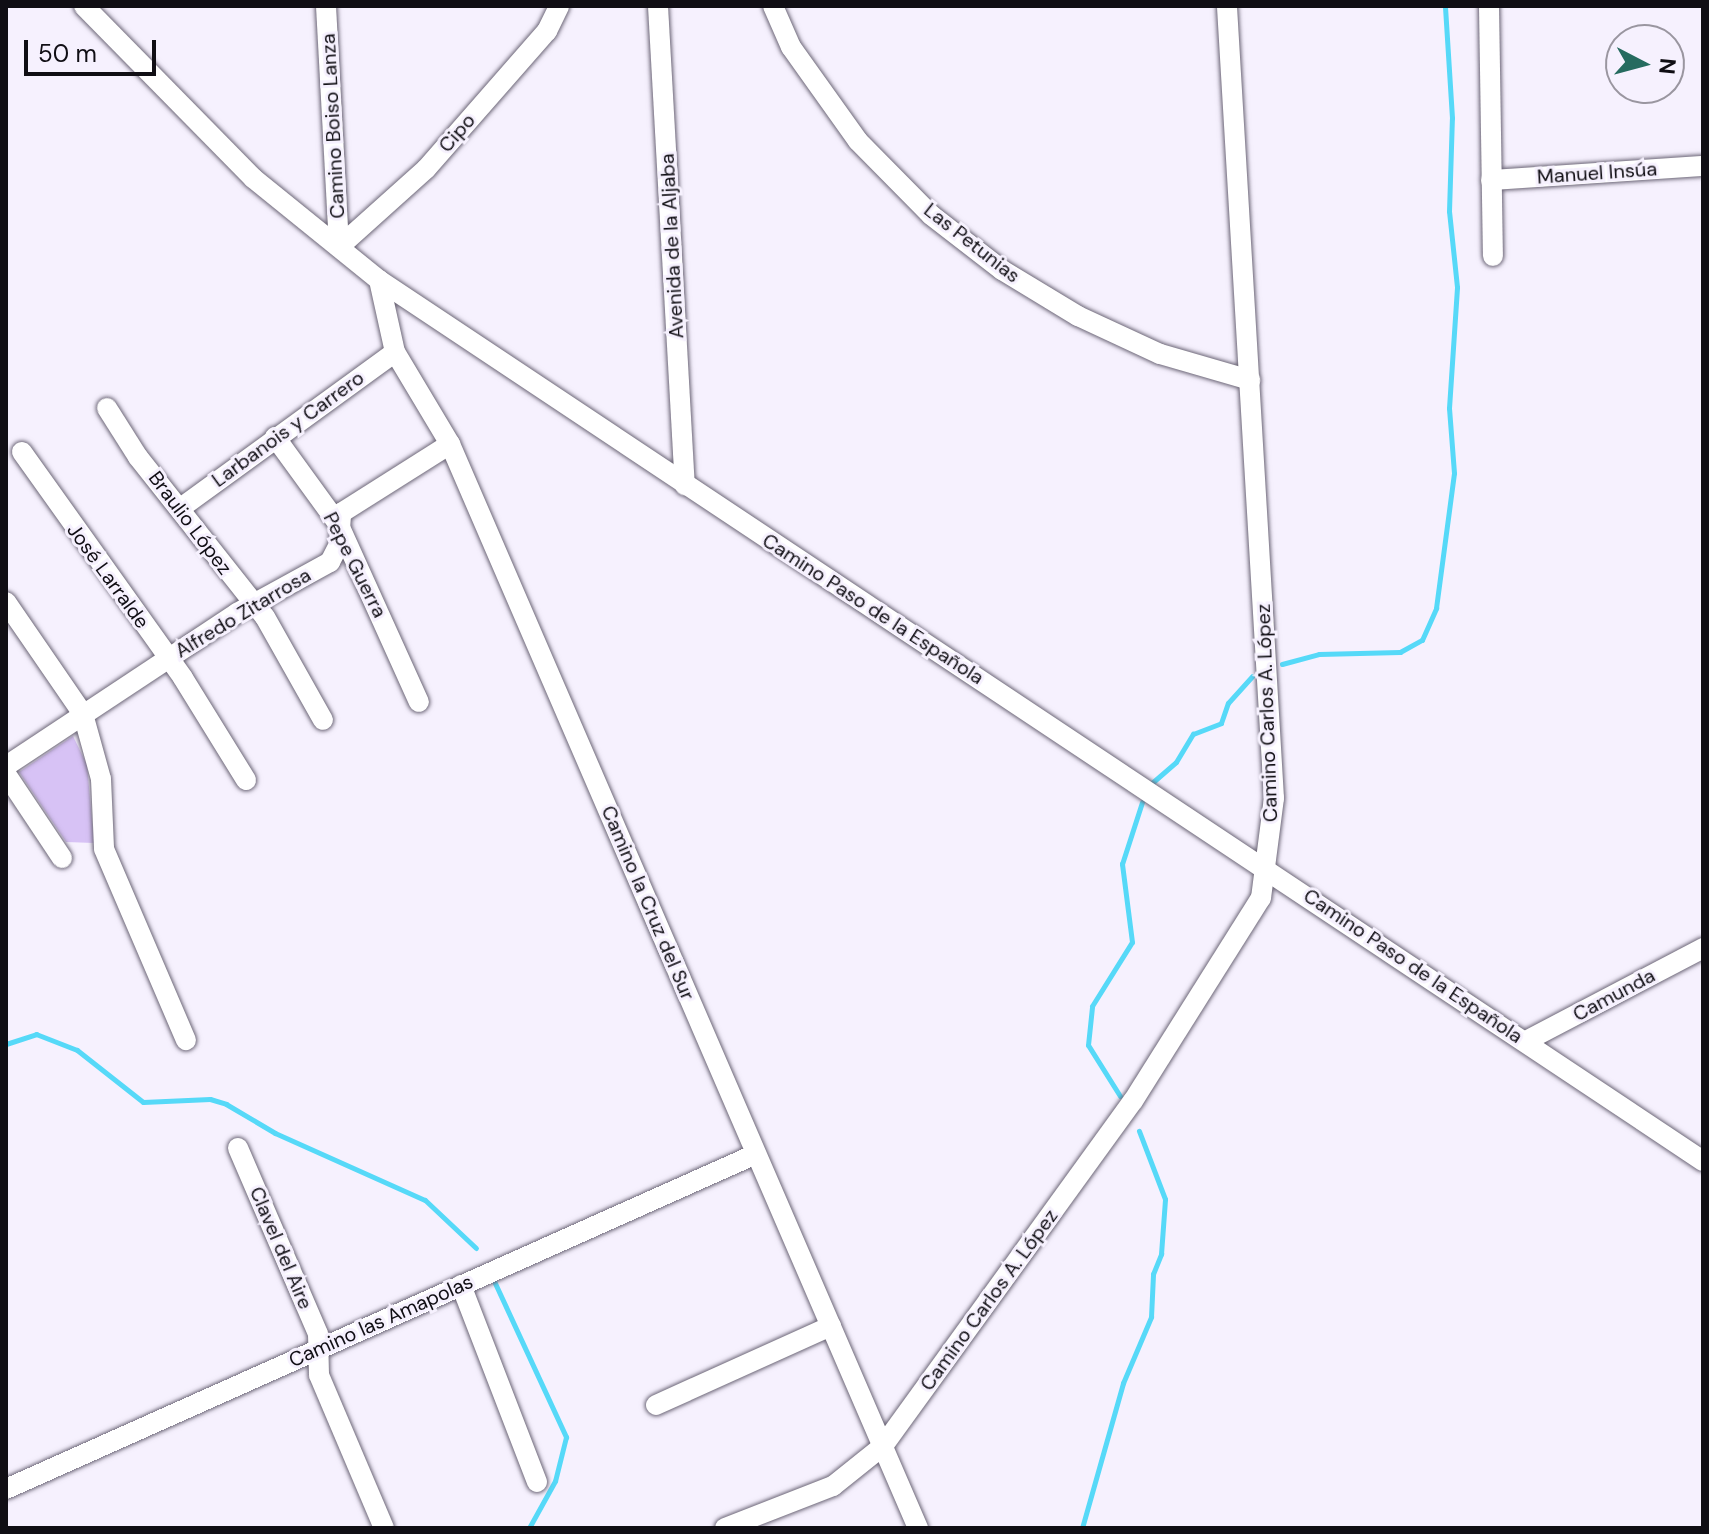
<!DOCTYPE html>
<html>
<head>
<meta charset="utf-8">
<style>
  body { margin:0 }
  #map { position:relative; width:1709px; height:1534px; overflow:hidden; background:#f6f1fe; font-family:"DM Sans",sans-serif }
  div>[style] { position:absolute }
  .green>* { inset:0; background:#d7c2f5 }
  .stream>* { height:5px; margin:-2.5px; padding:0 2.5px; transform-origin:2.5px; border-radius:2.5px; background:#56d9f8 }
  .roads { filter:drop-shadow(0 0 2px #6c6677) drop-shadow(0 0 2px #6c6677) }
  .minor>* { height:20px; margin:-10px; padding:0 10px; transform-origin:10px; border-radius:10px; background:#fff }
  span { translate:-50% -50%; white-space:nowrap; text-align:center; line-height:1.15; -webkit-text-stroke:6px #f6f1fe; paint-order:stroke }
  .street-label { font-size:20px; color:#100e14 }
  .frame { position:absolute; inset:0; border:8px solid #100e14; pointer-events:none }
  .north { position:absolute; left:1605px; top:24px; width:80px; height:80px; box-sizing:border-box; background:#f6f1fe; border:2px solid #9a96a0; border-radius:50%; rotate:96deg; font-size:22px; font-weight:700; line-height:32px; text-align:center; color:#100e14 }
  .north::after { content:''; display:block; margin:auto; width:28px; height:36px; background:#266b5f; clip-path:polygon(50% 0,100% 100%,50% 72%,0 100%) }
  .scale { position:absolute; left:24px; top:40px; width:132px; height:36px; box-sizing:border-box; border:4px solid #100e14; border-top:0; padding-left:10px; font-size:24px; line-height:28px; white-space:nowrap; color:#100e14; -webkit-text-stroke:6px #f6f1fe; paint-order:stroke }
</style>
</head>
<body>
<div id="map">
  <div class="green">
    <div style="clip-path:polygon(73px 736px,87px 765px,94px 843px,66px 842px,19px 772px)"></div>
  </div>
  <div class="stream">
    <div style="left:1282px;top:664px;width:38px;rotate:-15deg"></div>
    <div style="left:1319px;top:654px;width:81px;rotate:-1.4deg"></div>
    <div style="left:1400px;top:652px;width:25px;rotate:-29deg"></div>
    <div style="left:1422px;top:640px;width:35px;rotate:-66deg"></div>
    <div style="left:1436px;top:608px;width:136px;rotate:-82.4deg"></div>
    <div style="left:1454px;top:473px;width:65px;rotate:-94.4deg"></div>
    <div style="left:1449px;top:408px;width:121px;rotate:-86.2deg"></div>
    <div style="left:1457px;top:287px;width:76px;rotate:-96deg"></div>
    <div style="left:1449px;top:211px;width:93px;rotate:-88.2deg"></div>
    <div style="left:1452px;top:118px;width:112px;rotate:-93.6deg"></div>
    <div style="left:1153px;top:782px;width:30px;rotate:-41deg"></div>
    <div style="left:1176px;top:762px;width:33px;rotate:-59deg"></div>
    <div style="left:1193px;top:734px;width:30px;rotate:-21deg"></div>
    <div style="left:1221px;top:723px;width:21px;rotate:-71deg"></div>
    <div style="left:1228px;top:703px;width:36px;rotate:-48deg"></div>
    <div style="left:6px;top:1044px;width:32px;rotate:-18deg"></div>
    <div style="left:36px;top:1034px;width:44px;rotate:21.3deg"></div>
    <div style="left:77px;top:1050px;width:84px;rotate:38.2deg"></div>
    <div style="left:143px;top:1102px;width:67px;rotate:-2.6deg"></div>
    <div style="left:210px;top:1099px;width:17px;rotate:17deg"></div>
    <div style="left:226px;top:1104px;width:57px;rotate:30.6deg"></div>
    <div style="left:275px;top:1133px;width:164px;rotate:24.1deg"></div>
    <div style="left:425px;top:1200px;width:70px;rotate:43.3deg"></div>
    <div style="left:1120px;top:1096px;width:60px;rotate:-122.1deg"></div>
    <div style="left:1088px;top:1045px;width:39px;rotate:-84deg"></div>
    <div style="left:1092px;top:1006px;width:75px;rotate:-58deg"></div>
    <div style="left:1132px;top:942px;width:79px;rotate:-97.3deg"></div>
    <div style="left:1122px;top:864px;width:65px;rotate:-72.1deg"></div>
    <div style="left:494px;top:1281px;width:172px;rotate:65.2deg"></div>
    <div style="left:566px;top:1437px;width:45px;rotate:104deg"></div>
    <div style="left:555px;top:1481px;width:54px;rotate:119deg"></div>
    <div style="left:1082px;top:1528px;width:151px;rotate:-74.2deg"></div>
    <div style="left:1123px;top:1383px;width:72px;rotate:-67deg"></div>
    <div style="left:1151px;top:1317px;width:43px;rotate:-87.3deg"></div>
    <div style="left:1153px;top:1274px;width:22px;rotate:-68deg"></div>
    <div style="left:1161px;top:1254px;width:55px;rotate:-85.8deg"></div>
    <div style="left:1165px;top:1199px;width:73px;rotate:-110.9deg"></div>
  </div>
  <div class="roads">
    <div class="minor">
      <div style="left:84px;top:6px;width:241px;rotate:45.5deg"></div>
      <div style="left:253px;top:178px;width:162px;rotate:39deg"></div>
      <div style="left:379px;top:280px;width:1590px;rotate:33.64deg"></div>
      <div style="left:326px;top:6px;width:241px;rotate:86.9deg"></div>
      <div style="left:658px;top:6px;width:480px;rotate:86.8deg"></div>
      <div style="left:773px;top:6px;width:45px;rotate:66.3deg"></div>
      <div style="left:791px;top:47px;width:115px;rotate:54.5deg"></div>
      <div style="left:858px;top:141px;width:104px;rotate:45.4deg"></div>
      <div style="left:931px;top:215px;width:90px;rotate:37.8deg"></div>
      <div style="left:1002px;top:270px;width:89px;rotate:31.2deg"></div>
      <div style="left:1078px;top:316px;width:90px;rotate:24.9deg"></div>
      <div style="left:1160px;top:354px;width:94px;rotate:16.1deg"></div>
      <div style="left:1489px;top:6px;width:250px;rotate:89.1deg"></div>
      <div style="left:1491px;top:180px;width:212px;rotate:-3.8deg"></div>
      <div style="left:339px;top:247px;width:117px;rotate:-41.9deg"></div>
      <div style="left:426px;top:169px;width:184px;rotate:-48.8deg"></div>
      <div style="left:547px;top:31px;width:28px;rotate:-64deg"></div>
      <div style="left:379px;top:280px;width:74px;rotate:77.5deg"></div>
      <div style="left:395px;top:352px;width:107px;rotate:59.1deg"></div>
      <div style="left:450px;top:444px;width:1181px;rotate:66.65deg"></div>
      <div style="left:107px;top:408px;width:58px;rotate:57.7deg"></div>
      <div style="left:138px;top:457px;width:204px;rotate:51.6deg"></div>
      <div style="left:265px;top:617px;width:118px;rotate:60.6deg"></div>
      <div style="left:275px;top:437px;width:109px;rotate:54deg"></div>
      <div style="left:339px;top:525px;width:194px;rotate:65.7deg"></div>
      <div style="left:22px;top:452px;width:277px;rotate:54.5deg"></div>
      <div style="left:183px;top:678px;width:120px;rotate:58.3deg"></div>
      <div style="left:182px;top:507px;width:263px;rotate:-36deg"></div>
      <div style="left:6px;top:602px;width:136px;rotate:55.5deg"></div>
      <div style="left:83px;top:714px;width:67px;rotate:74.5deg"></div>
      <div style="left:101px;top:779px;width:70px;rotate:87.5deg"></div>
      <div style="left:104px;top:849px;width:208px;rotate:66.8deg"></div>
      <div style="left:6px;top:766px;width:277px;rotate:-33.5deg"></div>
      <div style="left:237px;top:613px;width:106px;rotate:-28.7deg"></div>
      <div style="left:330px;top:562px;width:20px;rotate:-63deg"></div>
      <div style="left:339px;top:544px;width:31px;rotate:-86deg"></div>
      <div style="left:341px;top:513px;width:129px;rotate:-32.3deg"></div>
      <div style="left:6px;top:774px;width:101px;rotate:56.3deg"></div>
      <div style="left:1526px;top:1041px;width:200px;rotate:-27.7deg"></div>
      <div style="left:238px;top:1148px;width:202px;rotate:66.7deg"></div>
      <div style="left:318px;top:1334px;width:41px;rotate:88.6deg"></div>
      <div style="left:319px;top:1375px;width:166px;rotate:67deg"></div>
      <div style="left:461px;top:1285px;width:211px;rotate:68.9deg"></div>
      <div style="left:656px;top:1405px;width:192px;rotate:-24.3deg"></div>
      <div style="left:6px;top:1489px;width:821px;rotate:-24.07deg"></div>
      <div style="left:725px;top:1528px;width:116px;rotate:-21.3deg"></div>
      <div style="left:833px;top:1486px;width:64px;rotate:-38.7deg"></div>
      <div style="left:883px;top:1446px;width:426px;rotate:-54.1deg"></div>
      <div style="left:1133px;top:1101px;width:240px;rotate:-57.8deg"></div>
      <div style="left:1261px;top:898px;width:101px;rotate:-82.6deg"></div>
      <div style="left:1274px;top:798px;width:793px;rotate:-93.4deg"></div>
    </div>
  </div>
  <div class="street-label">
    <span style="left:333px;top:126px;rotate:-93deg">Camino Boiso Lanza</span>
    <span style="left:457px;top:133px;rotate:-49deg">Cipo</span>
    <span style="left:1597px;top:173px;rotate:-4deg">Manuel Insúa</span>
    <span style="left:972px;top:243px;rotate:38deg">Las Petunias</span>
    <span style="left:672px;top:246px;rotate:-93deg">Avenida de la Aljaba</span>
    <span style="left:288px;top:429px;rotate:-36deg">Larbanois y Carrero</span>
    <span style="left:190px;top:523px;rotate:53deg">Braulio López</span>
    <span style="left:355px;top:565px;rotate:63deg">Pepe Guerra</span>
    <span style="left:108px;top:576px;rotate:54deg">José Larralde</span>
    <span style="left:873px;top:609px;rotate:33deg">Camino Paso de la Española</span>
    <span style="left:243px;top:613px;rotate:-31deg">Alfredo Zitarrosa</span>
    <span style="left:1267px;top:713px;rotate:-92deg">Camino Carlos A. López</span>
    <span style="left:648px;top:903px;rotate:67deg">Camino la Cruz del Sur</span>
    <span style="left:1413px;top:966px;rotate:34deg">Camino Paso de la Española</span>
    <span style="left:1614px;top:995px;rotate:-28deg">Camunda</span>
    <span style="left:281px;top:1248px;rotate:67deg">Clavel del Aire</span>
    <span style="left:989px;top:1300px;rotate:-54deg">Camino Carlos A. López</span>
    <span style="left:381px;top:1321px;rotate:-24deg">Camino las Amapolas</span>
  </div>
  <div class="frame"></div>
  <div class="north">N</div>
  <div class="scale">50 m</div>
</div>
</body>
</html>
